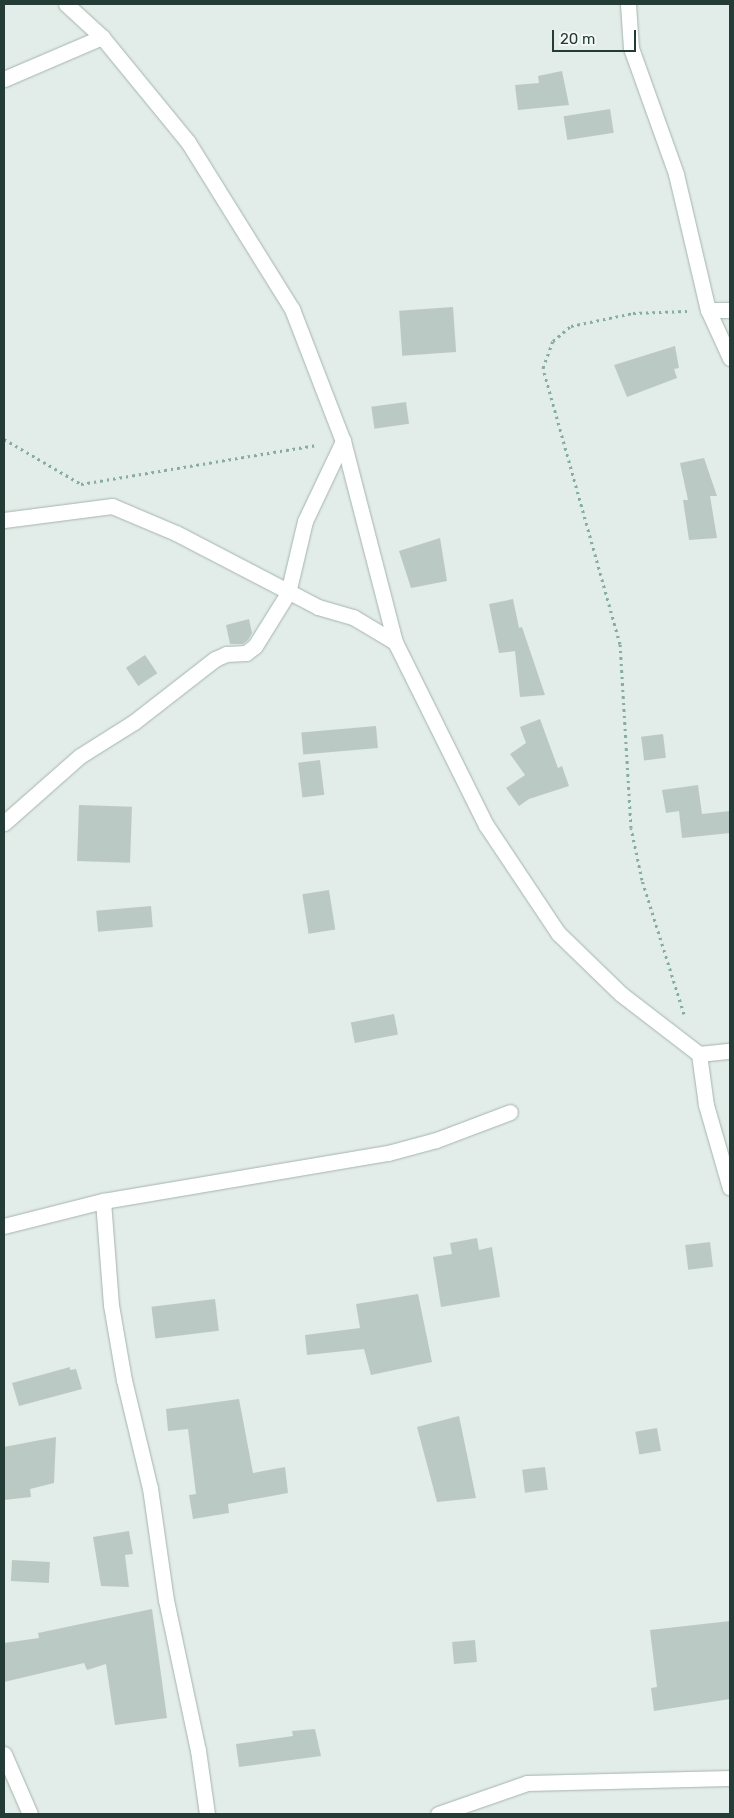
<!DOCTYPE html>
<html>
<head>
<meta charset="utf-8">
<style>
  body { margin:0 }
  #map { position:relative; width:734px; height:1818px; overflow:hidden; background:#e2ece8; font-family:Rubik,sans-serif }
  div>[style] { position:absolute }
  .building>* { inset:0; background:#bbc9c4; transform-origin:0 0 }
  .path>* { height:3px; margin-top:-1.5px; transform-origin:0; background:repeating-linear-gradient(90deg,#84aea2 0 2.5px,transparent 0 6.5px) }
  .roads { filter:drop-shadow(0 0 1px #a5b4af) drop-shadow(0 0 1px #a5b4af) }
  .minor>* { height:15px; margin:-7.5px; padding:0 7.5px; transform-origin:7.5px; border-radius:7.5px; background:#fff }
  span { translate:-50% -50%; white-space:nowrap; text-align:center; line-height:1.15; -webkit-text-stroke:4px #f3f8f6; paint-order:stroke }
  .frame { position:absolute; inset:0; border:5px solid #233c36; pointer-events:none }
  .scale { position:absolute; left:552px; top:30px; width:84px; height:22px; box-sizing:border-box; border:2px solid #233c36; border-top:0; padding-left:6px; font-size:15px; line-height:18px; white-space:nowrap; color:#233c36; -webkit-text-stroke:4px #f3f8f6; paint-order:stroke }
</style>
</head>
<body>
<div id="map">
  <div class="building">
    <div style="clip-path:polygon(562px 71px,569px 105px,518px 110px,515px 85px,539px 83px,538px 76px)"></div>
    <div style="left:610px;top:109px;width:24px;height:47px;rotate:81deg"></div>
    <div style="left:453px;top:307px;width:45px;height:54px;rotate:86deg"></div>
    <div style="clip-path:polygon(675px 346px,679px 368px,674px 369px,677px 378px,627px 397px,614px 365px)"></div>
    <div style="left:406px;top:402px;width:22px;height:35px;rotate:82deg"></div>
    <div style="clip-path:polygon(704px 458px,717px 496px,710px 496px,717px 538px,689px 540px,683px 500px,688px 500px,680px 463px)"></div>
    <div style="clip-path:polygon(440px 538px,447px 581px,411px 588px,399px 551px)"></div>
    <div style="clip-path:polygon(513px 599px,519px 628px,522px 627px,545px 695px,520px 697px,515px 651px,499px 653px,489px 604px)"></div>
    <div style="clip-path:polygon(249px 619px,252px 633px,248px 640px,243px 644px,230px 644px,226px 625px)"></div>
    <div style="left:145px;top:655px;width:22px;height:23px;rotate:56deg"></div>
    <div style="clip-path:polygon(540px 719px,558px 768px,562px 766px,569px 786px,529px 799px,519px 806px,506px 788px,525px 775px,510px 754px,526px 743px,520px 727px)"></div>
    <div style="left:376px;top:726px;width:22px;height:75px;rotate:85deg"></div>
    <div style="left:663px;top:734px;width:24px;height:22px;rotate:83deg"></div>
    <div style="left:320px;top:760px;width:35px;height:22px;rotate:83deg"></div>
    <div style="clip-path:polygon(698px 785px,702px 814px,730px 811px,730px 833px,682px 838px,679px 811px,666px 813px,662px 790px)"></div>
    <div style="left:79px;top:805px;width:53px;height:56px;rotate:2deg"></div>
    <div style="left:329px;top:890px;width:40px;height:27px;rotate:81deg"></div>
    <div style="left:151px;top:906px;width:21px;height:55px;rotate:85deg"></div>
    <div style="left:394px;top:1014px;width:21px;height:44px;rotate:79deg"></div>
    <div style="clip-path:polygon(477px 1238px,479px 1250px,492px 1247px,500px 1297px,441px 1307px,433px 1257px,452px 1254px,450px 1243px)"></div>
    <div style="left:710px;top:1242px;width:25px;height:25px;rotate:83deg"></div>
    <div style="clip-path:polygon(418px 1294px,432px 1362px,371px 1375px,364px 1349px,307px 1355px,305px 1335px,360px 1328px,356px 1304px)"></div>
    <div style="left:215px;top:1299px;width:32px;height:64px;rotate:83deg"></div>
    <div style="clip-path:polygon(70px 1367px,70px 1370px,76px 1369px,82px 1389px,19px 1406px,12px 1383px)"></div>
    <div style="clip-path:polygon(239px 1399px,253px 1473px,285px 1467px,288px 1493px,228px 1504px,229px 1513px,193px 1519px,189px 1495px,196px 1494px,188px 1429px,168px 1431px,166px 1409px)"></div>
    <div style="clip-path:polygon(459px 1416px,476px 1498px,437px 1502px,417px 1427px)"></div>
    <div style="left:657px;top:1428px;width:23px;height:22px;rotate:80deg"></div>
    <div style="clip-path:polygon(56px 1437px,54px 1483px,30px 1489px,31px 1497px,4px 1500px,4px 1447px)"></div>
    <div style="left:545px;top:1467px;width:23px;height:23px;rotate:83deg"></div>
    <div style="clip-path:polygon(129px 1531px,133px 1554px,125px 1555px,129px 1587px,101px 1586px,93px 1537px)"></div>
    <div style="left:12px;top:1560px;width:38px;height:21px;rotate:3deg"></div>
    <div style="clip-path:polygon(152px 1609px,167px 1718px,115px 1725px,106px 1664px,87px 1670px,84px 1663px,4px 1682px,4px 1643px,39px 1638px,38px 1633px)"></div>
    <div style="clip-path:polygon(730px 1621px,730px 1699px,654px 1711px,651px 1688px,657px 1687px,650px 1630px)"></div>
    <div style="left:475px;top:1640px;width:22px;height:23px;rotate:85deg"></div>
    <div style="clip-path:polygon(315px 1729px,321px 1756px,239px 1767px,236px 1744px,293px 1736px,292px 1731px)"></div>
  </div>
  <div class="path">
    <div style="left:4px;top:439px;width:89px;rotate:30.3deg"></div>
    <div style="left:81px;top:484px;width:239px;rotate:-9.4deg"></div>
    <div style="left:684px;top:1014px;width:140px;rotate:-107.4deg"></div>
    <div style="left:642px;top:880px;width:53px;rotate:-101.9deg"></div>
    <div style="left:631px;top:828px;width:184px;rotate:-93.4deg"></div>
    <div style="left:620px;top:644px;width:287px;rotate:-105.6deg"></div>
    <div style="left:543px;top:368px;width:29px;rotate:-70deg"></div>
    <div style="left:553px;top:341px;width:23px;rotate:-40deg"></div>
    <div style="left:571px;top:326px;width:63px;rotate:-11.8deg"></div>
    <div style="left:633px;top:313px;width:54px;rotate:-2.1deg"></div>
  </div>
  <div class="roads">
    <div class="minor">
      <div style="left:66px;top:4px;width:49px;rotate:42.5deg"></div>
      <div style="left:628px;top:4px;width:44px;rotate:86.1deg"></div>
      <div style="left:631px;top:48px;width:134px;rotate:70.3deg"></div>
      <div style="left:676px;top:174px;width:140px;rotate:76.8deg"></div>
      <div style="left:708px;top:310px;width:53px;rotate:65.4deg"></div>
      <div style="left:4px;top:79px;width:107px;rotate:-23.2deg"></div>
      <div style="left:102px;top:37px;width:136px;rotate:50.7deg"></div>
      <div style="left:188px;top:142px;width:197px;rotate:58.1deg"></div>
      <div style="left:292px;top:309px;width:142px;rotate:68.9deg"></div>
      <div style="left:343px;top:441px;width:208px;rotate:75.5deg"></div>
      <div style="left:708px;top:310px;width:22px"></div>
      <div style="left:4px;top:520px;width:109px;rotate:-7.4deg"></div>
      <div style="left:112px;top:506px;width:69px;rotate:22.9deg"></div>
      <div style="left:176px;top:533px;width:160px;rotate:27.5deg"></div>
      <div style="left:318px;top:607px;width:36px;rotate:16deg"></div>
      <div style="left:353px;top:617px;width:49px;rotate:30.8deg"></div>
      <div style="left:395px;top:642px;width:204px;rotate:63.6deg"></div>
      <div style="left:486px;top:825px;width:130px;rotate:56.3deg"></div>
      <div style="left:558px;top:933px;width:88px;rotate:44.1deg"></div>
      <div style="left:621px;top:994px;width:98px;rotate:37.6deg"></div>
      <div style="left:699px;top:1054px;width:31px;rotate:-6deg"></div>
      <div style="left:4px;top:823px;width:101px;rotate:-41.4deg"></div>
      <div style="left:80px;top:756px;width:64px;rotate:-32.2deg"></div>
      <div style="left:134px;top:722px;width:103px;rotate:-37.9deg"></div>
      <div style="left:215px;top:659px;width:12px;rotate:-24deg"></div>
      <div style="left:226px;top:654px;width:20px;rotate:-3deg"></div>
      <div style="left:246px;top:653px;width:11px;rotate:-38deg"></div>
      <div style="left:255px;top:646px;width:62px;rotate:-58.1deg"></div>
      <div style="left:288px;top:593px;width:74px;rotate:-76.7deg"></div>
      <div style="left:305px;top:521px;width:89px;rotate:-64.6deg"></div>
      <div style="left:699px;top:1054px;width:51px;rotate:82.2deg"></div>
      <div style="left:706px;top:1105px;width:86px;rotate:73.9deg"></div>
      <div style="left:103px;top:1201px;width:104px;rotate:85.6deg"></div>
      <div style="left:111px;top:1305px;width:76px;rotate:80.2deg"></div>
      <div style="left:124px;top:1380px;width:111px;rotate:76.5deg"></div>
      <div style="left:150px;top:1488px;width:113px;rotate:81.9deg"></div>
      <div style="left:166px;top:1600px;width:153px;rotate:78deg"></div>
      <div style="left:198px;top:1750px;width:65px;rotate:82deg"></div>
      <div style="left:4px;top:1226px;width:102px;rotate:-14.2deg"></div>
      <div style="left:103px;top:1201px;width:289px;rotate:-9.6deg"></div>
      <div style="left:388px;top:1153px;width:50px;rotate:-15.2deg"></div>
      <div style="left:436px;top:1140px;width:79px;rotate:-20.7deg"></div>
      <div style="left:4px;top:1754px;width:65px;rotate:66.6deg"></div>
      <div style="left:438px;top:1814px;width:94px;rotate:-19.2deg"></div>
      <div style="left:527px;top:1783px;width:203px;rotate:-1.4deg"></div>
    </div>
  </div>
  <div class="frame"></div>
  <div class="scale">20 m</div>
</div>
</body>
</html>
